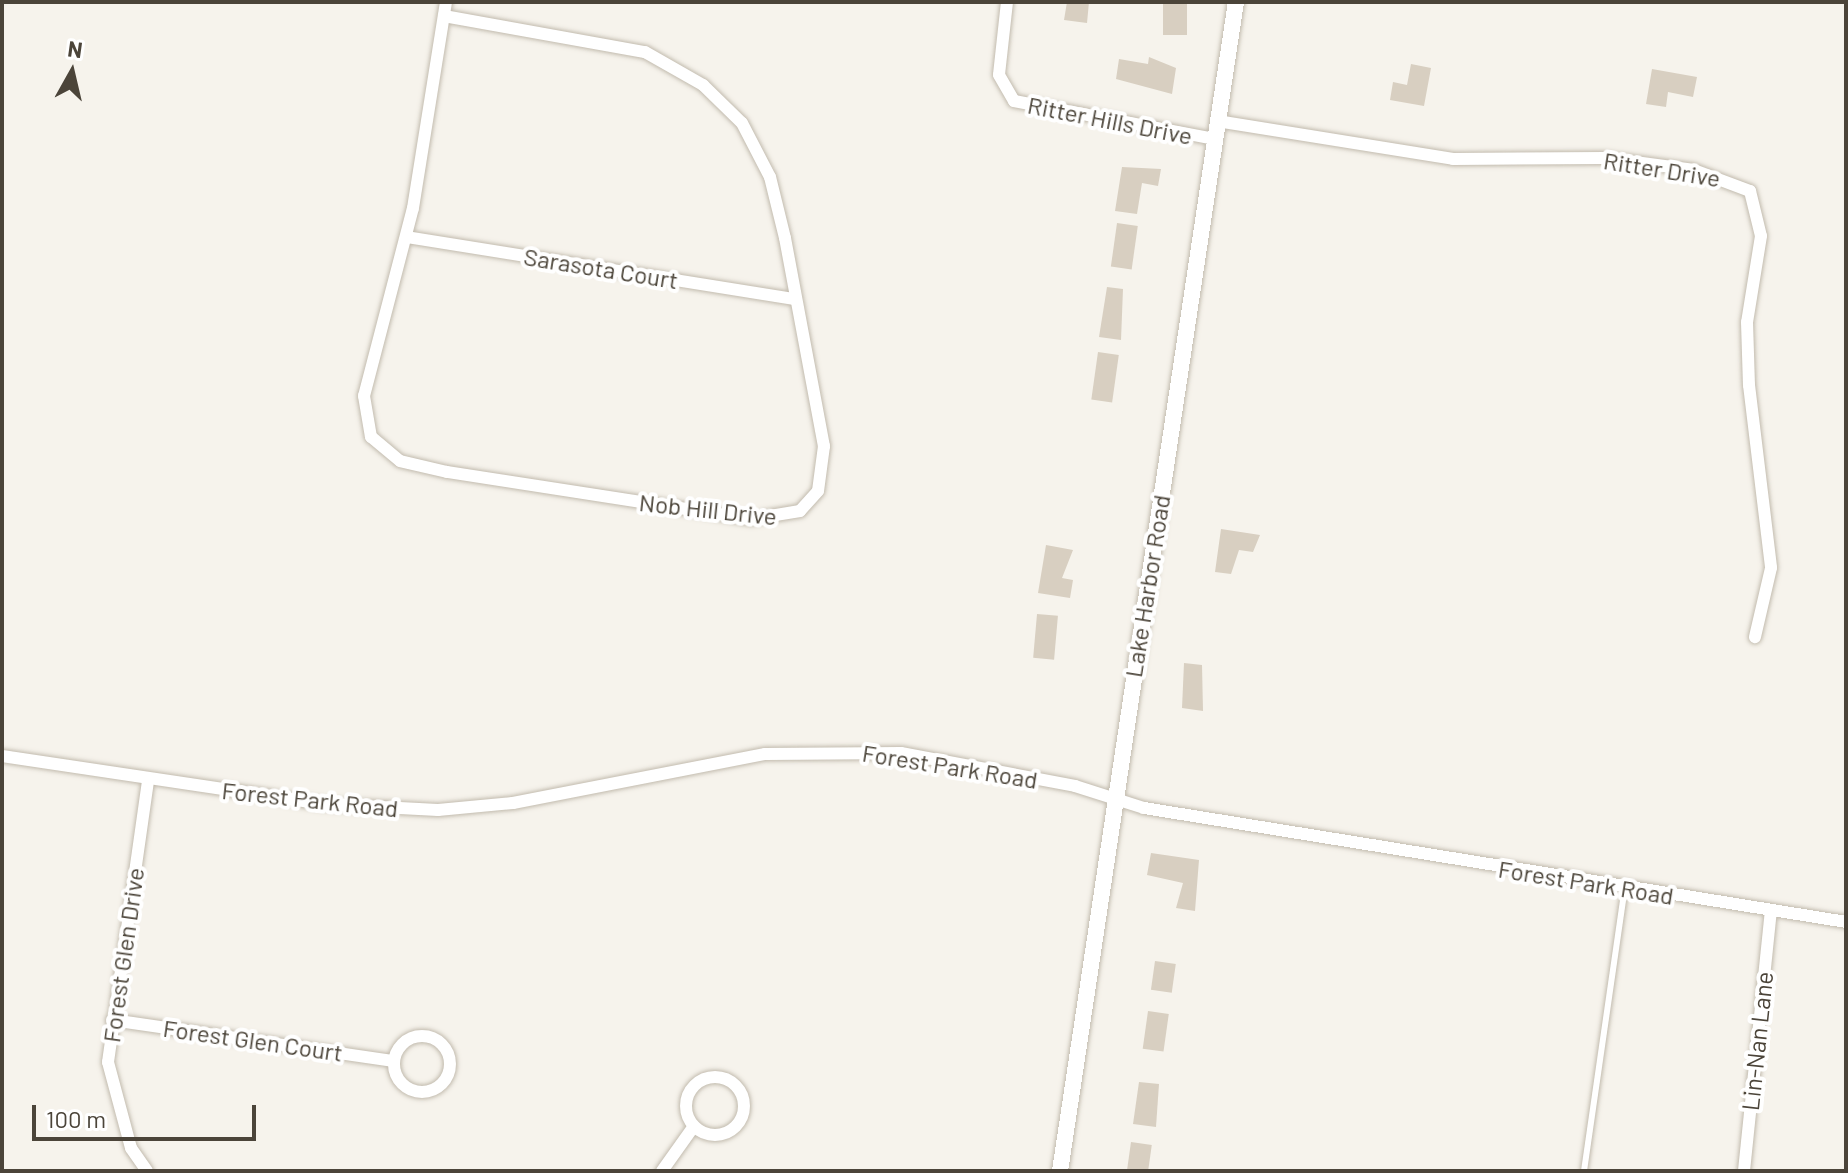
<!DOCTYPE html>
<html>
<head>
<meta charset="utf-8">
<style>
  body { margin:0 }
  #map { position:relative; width:1848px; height:1173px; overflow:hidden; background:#f6f3ec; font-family:Barlow,sans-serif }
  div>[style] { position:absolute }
  .building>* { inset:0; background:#d8cfc1; transform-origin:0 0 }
  .roads { filter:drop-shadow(0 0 2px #c2bbae) drop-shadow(0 0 2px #c2bbae) }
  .service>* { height:6px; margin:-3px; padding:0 3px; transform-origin:3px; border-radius:3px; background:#fff }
  .minor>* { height:12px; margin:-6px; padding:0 6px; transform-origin:6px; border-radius:6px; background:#fff }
  .minor>.ring { margin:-6px; padding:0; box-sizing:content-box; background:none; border:12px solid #fff; border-radius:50% }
  .tertiary>* { height:16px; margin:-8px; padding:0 8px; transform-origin:8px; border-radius:8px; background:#fff }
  span { translate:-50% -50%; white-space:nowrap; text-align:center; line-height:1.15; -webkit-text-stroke:8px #fff; paint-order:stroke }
  .street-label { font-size:24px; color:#4b4439 }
  .frame { position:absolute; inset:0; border:4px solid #4b4439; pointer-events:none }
  .north { position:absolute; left:32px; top:32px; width:80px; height:80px; -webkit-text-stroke:6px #fff; paint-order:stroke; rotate:8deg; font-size:22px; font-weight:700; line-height:32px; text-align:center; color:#4b4439 }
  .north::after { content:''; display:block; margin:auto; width:28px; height:36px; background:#4b4439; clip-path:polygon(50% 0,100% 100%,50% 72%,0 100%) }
  .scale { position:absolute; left:32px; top:1105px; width:224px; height:36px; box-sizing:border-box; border:4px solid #4b4439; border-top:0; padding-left:10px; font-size:24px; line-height:28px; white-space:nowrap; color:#4b4439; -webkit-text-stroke:6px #fff; paint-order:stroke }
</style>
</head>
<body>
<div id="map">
  <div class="building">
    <div style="clip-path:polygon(1067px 2px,1089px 2px,1087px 23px,1064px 20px)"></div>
    <div style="left:1163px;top:2px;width:24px;height:33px"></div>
    <div style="clip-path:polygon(1149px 57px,1176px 68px,1172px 94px,1116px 79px,1119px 59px,1148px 64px)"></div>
    <div style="clip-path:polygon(1411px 64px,1431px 68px,1424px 106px,1390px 100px,1393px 82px,1407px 85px)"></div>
    <div style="clip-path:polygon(1652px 69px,1697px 77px,1693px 97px,1668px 92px,1666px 107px,1646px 104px)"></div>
    <div style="clip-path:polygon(1122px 167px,1161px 169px,1158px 186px,1142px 183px,1137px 214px,1115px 211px)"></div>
    <div style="left:1117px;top:223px;width:21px;height:44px;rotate:8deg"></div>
    <div style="clip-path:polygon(1107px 287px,1123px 289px,1121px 340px,1099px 337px)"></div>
    <div style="left:1098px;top:352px;width:21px;height:48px;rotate:8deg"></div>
    <div style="clip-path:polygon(1221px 529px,1260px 535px,1253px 552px,1239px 550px,1231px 574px,1215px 572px)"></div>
    <div style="clip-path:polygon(1046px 545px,1073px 550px,1062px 578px,1073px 580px,1070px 598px,1038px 593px)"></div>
    <div style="left:1037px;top:614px;width:21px;height:44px;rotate:5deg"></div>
    <div style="clip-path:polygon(1184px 663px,1202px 665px,1203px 711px,1182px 708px)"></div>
    <div style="clip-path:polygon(1151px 853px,1199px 860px,1195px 911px,1176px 908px,1183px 883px,1147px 875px)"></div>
    <div style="left:1155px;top:961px;width:21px;height:29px;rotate:8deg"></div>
    <div style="left:1148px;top:1011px;width:21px;height:38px;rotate:8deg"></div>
    <div style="clip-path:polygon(1139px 1082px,1159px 1084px,1156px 1127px,1133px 1124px)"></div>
    <div style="left:1131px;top:1142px;width:21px;height:29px;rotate:8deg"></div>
  </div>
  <div class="roads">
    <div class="service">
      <div style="left:1584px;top:1171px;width:286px;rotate:-81.8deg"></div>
    </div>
    <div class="minor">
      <div style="left:1007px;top:2px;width:73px;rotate:96.3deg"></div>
      <div style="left:999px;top:75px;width:30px;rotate:60deg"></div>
      <div style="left:1014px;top:101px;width:205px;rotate:10.7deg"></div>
      <div style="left:444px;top:16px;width:204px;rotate:10.2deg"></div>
      <div style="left:645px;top:52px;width:67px;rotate:29.6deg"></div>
      <div style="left:703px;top:85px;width:54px;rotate:44.3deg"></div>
      <div style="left:742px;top:123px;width:61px;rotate:62.6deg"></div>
      <div style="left:770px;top:177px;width:63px;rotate:76.2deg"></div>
      <div style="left:785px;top:238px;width:212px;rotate:79.4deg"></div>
      <div style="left:824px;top:446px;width:45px;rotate:97.6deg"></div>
      <div style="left:818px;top:491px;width:27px;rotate:132deg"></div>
      <div style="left:800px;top:511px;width:50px;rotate:170.7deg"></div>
      <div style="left:751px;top:519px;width:308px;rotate:-171.2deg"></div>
      <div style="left:447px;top:472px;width:48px;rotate:-166.8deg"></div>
      <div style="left:400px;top:461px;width:38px;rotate:-140deg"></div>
      <div style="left:371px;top:437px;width:42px;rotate:-99.7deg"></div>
      <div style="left:364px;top:396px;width:194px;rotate:-75.4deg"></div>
      <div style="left:413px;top:208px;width:209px;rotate:-80.9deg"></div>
      <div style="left:1217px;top:121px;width:239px;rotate:9.1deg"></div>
      <div style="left:1453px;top:159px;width:152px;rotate:-0.4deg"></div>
      <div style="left:1605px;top:158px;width:90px;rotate:7.7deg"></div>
      <div style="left:1694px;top:170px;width:60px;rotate:20.6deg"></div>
      <div style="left:1750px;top:191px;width:46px;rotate:76.3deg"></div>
      <div style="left:1761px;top:236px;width:87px;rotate:99.2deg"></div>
      <div style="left:1747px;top:322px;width:63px;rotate:88.2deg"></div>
      <div style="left:1749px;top:385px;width:184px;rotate:83.1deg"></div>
      <div style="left:1771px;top:568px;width:71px;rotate:103.1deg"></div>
      <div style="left:407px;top:237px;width:393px;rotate:9.1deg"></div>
      <div style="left:2px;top:756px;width:325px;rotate:8.5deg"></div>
      <div style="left:323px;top:804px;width:115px;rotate:3deg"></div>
      <div style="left:438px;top:810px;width:75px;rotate:-5.3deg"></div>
      <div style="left:513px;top:803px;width:257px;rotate:-11deg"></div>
      <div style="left:765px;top:754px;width:136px;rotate:-0.4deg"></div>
      <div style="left:901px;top:753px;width:177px;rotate:10.7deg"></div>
      <div style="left:1075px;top:786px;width:72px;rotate:17.7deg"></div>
      <div style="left:1144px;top:808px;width:711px;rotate:9.22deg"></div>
      <div style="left:112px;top:1020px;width:285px;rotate:8.3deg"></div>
      <div class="ring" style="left:394px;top:1036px;width:44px;height:44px"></div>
      <div class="ring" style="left:686px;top:1077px;width:46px;height:46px"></div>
      <div style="left:147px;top:1171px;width:28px;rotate:-125deg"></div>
      <div style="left:131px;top:1148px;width:89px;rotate:-105deg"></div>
      <div style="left:108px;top:1062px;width:285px;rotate:-81.9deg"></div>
      <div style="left:662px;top:1171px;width:55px;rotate:-54.6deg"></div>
      <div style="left:1744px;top:1171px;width:262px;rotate:-84.1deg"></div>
    </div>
    <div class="tertiary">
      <div style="left:1060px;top:1171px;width:1182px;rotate:-81.44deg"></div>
    </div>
  </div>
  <div class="street-label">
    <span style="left:1110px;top:120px;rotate:11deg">Ritter Hills Drive</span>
    <span style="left:1662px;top:169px;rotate:9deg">Ritter Drive</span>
    <span style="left:601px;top:268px;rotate:9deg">Sarasota Court</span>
    <span style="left:708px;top:509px;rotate:6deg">Nob Hill Drive</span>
    <span style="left:1147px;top:586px;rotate:-81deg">Lake Harbor Road</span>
    <span style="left:950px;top:766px;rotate:9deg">Forest Park Road</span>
    <span style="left:310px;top:799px;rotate:6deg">Forest Park Road</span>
    <span style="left:1586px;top:882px;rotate:9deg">Forest Park Road</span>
    <span style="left:123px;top:955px;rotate:-82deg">Forest Glen Drive</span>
    <span style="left:253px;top:1040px;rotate:8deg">Forest Glen Court</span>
    <span style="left:1757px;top:1041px;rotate:-84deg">Lin-Nan Lane</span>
  </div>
  <div class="frame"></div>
  <div class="north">N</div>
  <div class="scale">100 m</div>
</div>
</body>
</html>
